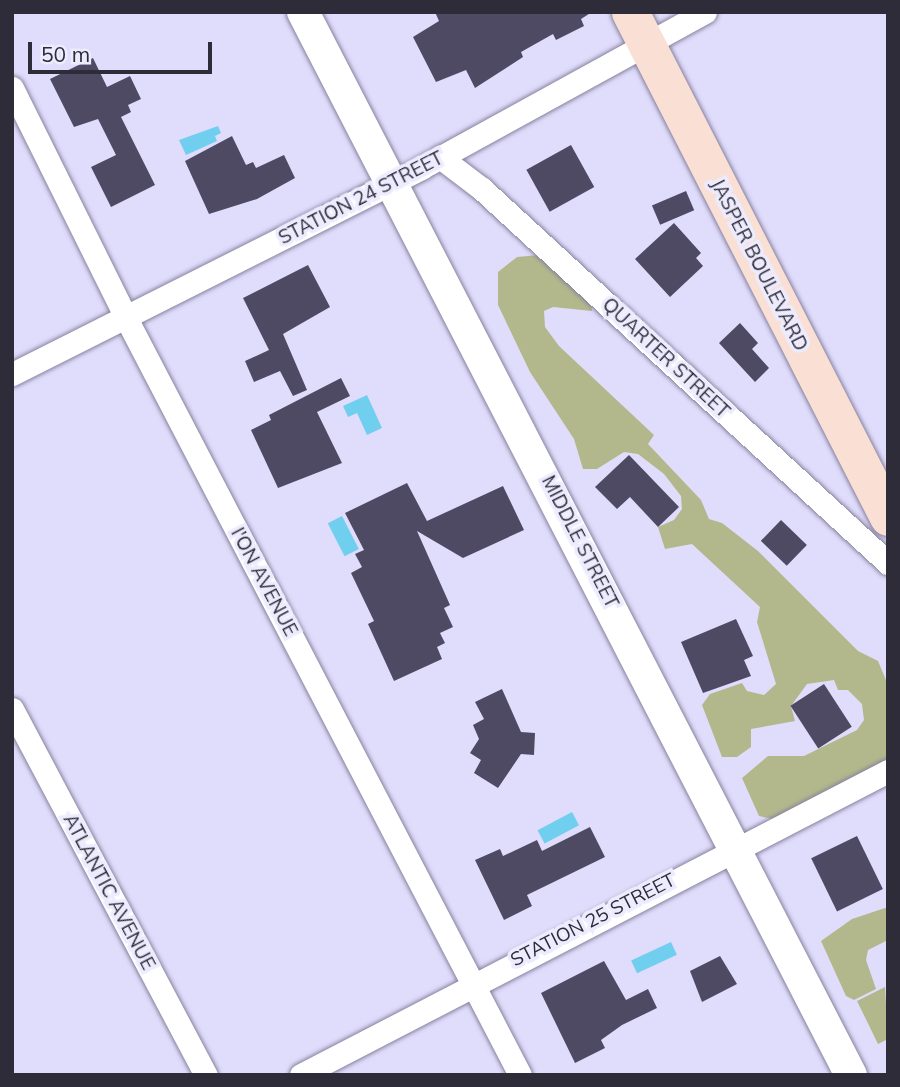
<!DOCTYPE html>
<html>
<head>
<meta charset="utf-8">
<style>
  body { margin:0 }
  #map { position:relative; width:900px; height:1087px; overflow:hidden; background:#e0dcfb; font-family:Mulish,sans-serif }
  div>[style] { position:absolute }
  .green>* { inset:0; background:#b3b88c }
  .water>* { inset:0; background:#70ceef; transform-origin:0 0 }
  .building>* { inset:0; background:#4e4a64; transform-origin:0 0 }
  .roads { filter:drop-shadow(0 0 2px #86829f) drop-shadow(0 0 2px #86829f) }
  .street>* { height:23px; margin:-11.5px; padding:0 11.5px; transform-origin:11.5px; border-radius:11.5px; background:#fff }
  .secondary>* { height:32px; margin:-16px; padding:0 16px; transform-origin:16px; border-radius:16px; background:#fff }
  .primary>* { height:37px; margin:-18.5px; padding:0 18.5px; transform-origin:18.5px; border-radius:18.5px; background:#f9dfd4 }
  span { translate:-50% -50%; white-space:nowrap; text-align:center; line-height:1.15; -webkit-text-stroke:7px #edebfe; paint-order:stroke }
  .street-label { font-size:19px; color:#2e2c38 }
  .frame { position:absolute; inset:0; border:14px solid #2e2c38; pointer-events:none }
  .scale { position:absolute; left:28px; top:42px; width:184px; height:32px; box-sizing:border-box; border:4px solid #2e2c38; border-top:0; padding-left:9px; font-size:21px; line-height:24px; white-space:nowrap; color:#2e2c38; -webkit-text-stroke:5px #edebfe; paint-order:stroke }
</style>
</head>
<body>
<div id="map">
  <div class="green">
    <div style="clip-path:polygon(539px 255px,591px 300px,592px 311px,553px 307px,544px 311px,545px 327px,559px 346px,654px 435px,648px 444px,701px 500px,709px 519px,722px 523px,758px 551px,858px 651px,878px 661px,888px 685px,888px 764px,773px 819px,759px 816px,742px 778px,768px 756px,804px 756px,857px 730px,864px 720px,862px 704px,848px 690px,838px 690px,834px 680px,807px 684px,791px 706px,795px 721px,751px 729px,751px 747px,737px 757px,722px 757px,702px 705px,710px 694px,742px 683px,747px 691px,764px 695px,776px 684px,757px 622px,760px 607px,692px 544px,665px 549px,658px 527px,674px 520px,682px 509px,681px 496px,664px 474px,638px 454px,624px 452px,597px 469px,583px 469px,574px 439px,530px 372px,498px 305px,498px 272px,517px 257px)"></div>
    <div style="clip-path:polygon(888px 907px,888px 940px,868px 950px,866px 960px,876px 989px,854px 1000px,846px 996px,821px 941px,852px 919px)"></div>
    <div style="clip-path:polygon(885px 987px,888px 1039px,878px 1044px,857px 1001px)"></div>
  </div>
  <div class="water">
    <div style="clip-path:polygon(218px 126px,221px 133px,215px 136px,217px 141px,186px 155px,179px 140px)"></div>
    <div style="clip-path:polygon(367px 395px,382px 428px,367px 435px,357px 413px,348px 417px,343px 406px)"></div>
    <div style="left:342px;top:516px;width:37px;height:16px;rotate:63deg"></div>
    <div style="left:572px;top:812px;width:15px;height:39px;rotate:62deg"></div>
    <div style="left:671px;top:942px;width:14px;height:44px;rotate:65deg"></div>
  </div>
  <div class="building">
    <div style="clip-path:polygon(435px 12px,592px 12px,581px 19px,584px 26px,556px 40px,553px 34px,521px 52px,523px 57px,475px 88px,466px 70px,436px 82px,413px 37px,439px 21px)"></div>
    <div style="clip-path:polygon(93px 58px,107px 87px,130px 76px,141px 99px,128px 105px,131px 112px,121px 117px,155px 185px,111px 207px,91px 167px,116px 155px,98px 119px,74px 127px,50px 79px)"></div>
    <div style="clip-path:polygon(232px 136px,246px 165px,253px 162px,256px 168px,284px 155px,295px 178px,257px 199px,209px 214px,185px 161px)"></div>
    <div style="left:571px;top:145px;width:48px;height:51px;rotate:61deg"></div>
    <div style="left:686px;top:191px;width:21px;height:37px;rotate:67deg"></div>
    <div style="clip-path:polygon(674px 223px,701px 253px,696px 258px,703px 266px,670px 297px,635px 259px)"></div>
    <div style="clip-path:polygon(308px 265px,330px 307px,283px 334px,307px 390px,293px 396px,280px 371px,254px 382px,245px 361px,269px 350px,243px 298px)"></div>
    <div style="clip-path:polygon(740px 323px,758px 343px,752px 349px,769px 368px,755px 382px,719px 343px)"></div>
    <div style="clip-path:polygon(341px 378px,350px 396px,317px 412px,342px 463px,278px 488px,251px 430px,271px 420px,269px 415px)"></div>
    <div style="clip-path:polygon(629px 455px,679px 507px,658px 527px,630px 497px,617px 509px,595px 487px)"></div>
    <div style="clip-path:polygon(407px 483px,427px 521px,503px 486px,524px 530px,463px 558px,417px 531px,450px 605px,444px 608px,453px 627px,440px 633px,445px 643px,437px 647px,442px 659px,394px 681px,368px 624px,374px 621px,351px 573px,362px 567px,355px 554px,364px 550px,345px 513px)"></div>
    <div style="left:781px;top:520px;width:36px;height:29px;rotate:44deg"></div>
    <div style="clip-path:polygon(736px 619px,753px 656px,744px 660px,751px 676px,703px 693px,681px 642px)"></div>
    <div style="left:824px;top:684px;width:51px;height:40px;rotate:57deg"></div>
    <div style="clip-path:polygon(502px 689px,521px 732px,535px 733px,534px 755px,521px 754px,498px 788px,474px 773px,481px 760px,470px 753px,479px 739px,473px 725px,484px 719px,475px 702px)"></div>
    <div style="clip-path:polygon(590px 827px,605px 857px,527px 895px,532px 906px,504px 920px,475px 860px,500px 849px,503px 856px,537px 840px,542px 851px)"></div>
    <div style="left:857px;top:836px;width:59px;height:51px;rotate:64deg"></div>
    <div style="clip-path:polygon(720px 956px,737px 984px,702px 1002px,690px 971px)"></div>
    <div style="clip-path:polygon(604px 961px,626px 1000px,648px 989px,657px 1008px,622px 1025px,601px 1040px,605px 1048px,575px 1063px,541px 993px)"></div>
  </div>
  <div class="roads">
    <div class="street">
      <div style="left:12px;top:88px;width:257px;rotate:63.6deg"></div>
      <div style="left:126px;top:318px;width:853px;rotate:62.5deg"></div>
      <div style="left:440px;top:157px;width:53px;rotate:37.3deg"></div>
      <div style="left:482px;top:189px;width:552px;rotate:42.65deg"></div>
      <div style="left:12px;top:374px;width:458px;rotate:-26.7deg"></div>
      <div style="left:421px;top:168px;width:324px;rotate:-28.8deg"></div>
      <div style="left:12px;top:709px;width:414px;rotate:62.1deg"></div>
      <div style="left:301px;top:1075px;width:661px;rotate:-27.38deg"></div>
    </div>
    <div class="secondary">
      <div style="left:303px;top:12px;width:1196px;rotate:62.73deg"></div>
    </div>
    <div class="primary">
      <div style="left:630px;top:12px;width:567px;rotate:62.94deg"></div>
    </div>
  </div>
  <div class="street-label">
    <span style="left:361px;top:198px;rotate:-27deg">STATION 24 STREET</span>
    <span style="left:759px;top:265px;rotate:63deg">JASPER BOULEVARD</span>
    <span style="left:666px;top:358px;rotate:43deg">QUARTER STREET</span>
    <span style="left:580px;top:542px;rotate:63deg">MIDDLE STREET</span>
    <span style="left:264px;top:582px;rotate:62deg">I'ON AVENUE</span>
    <span style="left:109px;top:892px;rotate:62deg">ATLANTIC AVENUE</span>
    <span style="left:593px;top:920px;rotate:-27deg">STATION 25 STREET</span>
  </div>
  <div class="frame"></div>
  <div class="scale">50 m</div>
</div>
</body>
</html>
